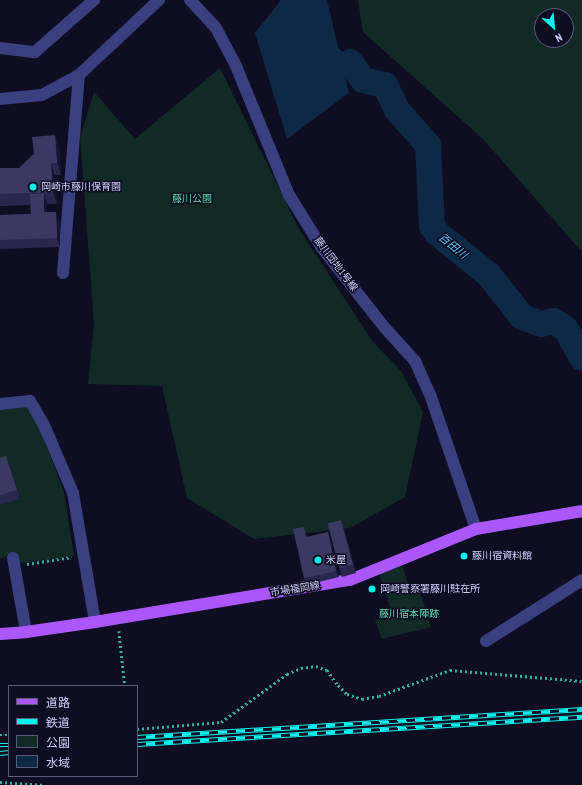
<!DOCTYPE html>
<html>
<head>
<meta charset="utf-8">
<style>
  body { margin:0 }
  #map { position:relative; width:582px; height:785px; overflow:hidden; background:#0e0d21; font-family:"PT Sans Narrow","Noto Sans JP",sans-serif }
  div>[style] { position:absolute }
  .green>* { inset:0; background:#112a26 }
  .water>* { inset:0; background:#0d2945 }
  .stream>* { height:4.5px; margin:-2.25px; padding:0 2.25px; transform-origin:2.25px; border-radius:2.25px; background:#0d2945 }
  .river>* { height:26px; margin:-13px; padding:0 13px; transform-origin:13px; border-radius:13px; background:#0d2945 }
  .path>* { height:2.5px; margin-top:-1.25px; transform-origin:0; background:repeating-linear-gradient(90deg,#30b099 0 2px,transparent 0 5px) }
  .minor>* { height:12px; margin:-6px; padding:0 6px; transform-origin:6px; border-radius:6px; background:#393f7f }
  .major>* { height:12px; margin:-6px; padding:0 6px; transform-origin:6px; border-radius:6px; background:#ab57fc }
  .rail>* { height:4.5px; margin-top:-2.25px; transform-origin:0; background:repeating-linear-gradient(90deg,#0e0d21 0 9px,#05f3ef 0 18px); box-sizing:border-box; border-block:1px solid #05f3ef }
  .wall>* { inset:0; background:#29274e }
  .shaded-wall>* { inset:0; background:#171534 }
  .building>* { inset:0; background:#3b3961; transform-origin:0 0 }
  .dots>* { width:11px; height:11px; translate:-50% -50%; box-sizing:border-box; border:2px solid #0e0d21; border-radius:50% }
  span { translate:-50% -50%; white-space:nowrap; text-align:center; line-height:1.15; -webkit-text-stroke:3px #0e0d21; paint-order:stroke }
  .poi-label { font-size:10px; color:#cecefe }
  .left { translate:0 -50%; text-align:left }
  .park-label { font-size:10px; color:#5cdcad }
  .street-label { font-size:10px; color:#cecefe }
  .water-label { font-size:11px; color:#5ec5fc; font-style:italic }
  .legend { position:absolute; left:8px; top:685px; width:130px; height:92px; box-sizing:border-box; background:#0e0d21; border:1px solid #5b5a79; margin:0; padding:5px 7px; list-style:none; font-size:12px; color:#cecefe }
  .legend li { display:flex; align-items:center; gap:8px; height:20px }
  .legend b { width:20px; border:1px solid #5b5a79 }
  .north { position:absolute; left:534px; top:8px; width:40px; height:40px; box-sizing:border-box; background:#0e0d21; border:1px solid #5b5a79; border-radius:50%; rotate:153deg; font-size:11px; font-weight:700; line-height:16px; text-align:center; color:#cecefe }
  .north::after { content:''; display:block; margin:auto; width:14px; height:18px; background:#05f3ef; clip-path:polygon(50% 0,100% 100%,50% 72%,0 100%) }
</style>
</head>
<body>
<div id="map">
  <div class="green">
    <div style="clip-path:polygon(evenodd,358px 0,582px 0,582px 252px,483px 139px,363px 32px,358px 0,542px 16px,566px 16px,566px 40px,542px 40px,542px 16px)"></div>
    <div style="clip-path:polygon(220px 68px,299px 229px,373px 342px,401px 371px,423px 412px,405px 497px,350px 528px,254px 539px,187px 498px,162px 386px,88px 384px,94px 323px,80px 137px,94px 92px,135px 139px)"></div>
    <div style="clip-path:polygon(26px 406px,40px 429px,64px 492px,74px 556px,22px 563px,8px 556px,0 559px,0 409px)"></div>
    <div style="clip-path:polygon(402px 565px,410px 589px,417px 588px,422px 598px,431px 627px,382px 639px,375px 620px,393px 616px,379px 573px)"></div>
  </div>
  <div class="water">
    <div style="clip-path:polygon(281px 0,327px 0,349px 93px,287px 139px,255px 33px)"></div>
  </div>
  <div class="stream">
    <div style="left:336px;top:49px;width:19px;rotate:43deg"></div>
  </div>
  <div class="river">
    <div style="left:350px;top:62px;width:22px;rotate:54deg"></div>
    <div style="left:363px;top:80px;width:23px;rotate:13deg"></div>
    <div style="left:385px;top:85px;width:28px;rotate:64deg"></div>
    <div style="left:397px;top:110px;width:47px;rotate:48.5deg"></div>
    <div style="left:428px;top:145px;width:81px;rotate:87.2deg"></div>
    <div style="left:432px;top:226px;width:9px;rotate:54deg"></div>
    <div style="left:437px;top:233px;width:67px;rotate:38.9deg"></div>
    <div style="left:489px;top:275px;width:53px;rotate:51.8deg"></div>
    <div style="left:522px;top:317px;width:20px;rotate:20deg"></div>
    <div style="left:541px;top:324px;width:13px;rotate:-13deg"></div>
    <div style="left:554px;top:321px;width:14px;rotate:34deg"></div>
    <div style="left:566px;top:329px;width:33px;rotate:61deg"></div>
  </div>
  <div class="path">
    <div style="left:27px;top:564px;width:45px;rotate:-9deg"></div>
    <div style="left:119px;top:631px;width:55px;rotate:83.8deg"></div>
    <div style="left:137px;top:729px;width:84px;rotate:-4.8deg"></div>
    <div style="left:221px;top:722px;width:82px;rotate:-36deg"></div>
    <div style="left:287px;top:674px;width:15px;rotate:-23deg"></div>
    <div style="left:301px;top:668px;width:15px;rotate:-8deg"></div>
    <div style="left:316px;top:666px;width:12px;rotate:20deg"></div>
    <div style="left:327px;top:670px;width:19px;rotate:54deg"></div>
    <div style="left:338px;top:685px;width:13px;rotate:45deg"></div>
    <div style="left:347px;top:694px;width:16px;rotate:18deg"></div>
    <div style="left:362px;top:699px;width:17px;rotate:-10deg"></div>
    <div style="left:379px;top:696px;width:76px;rotate:-20.1deg"></div>
    <div style="left:450px;top:670px;width:132px;rotate:4.8deg"></div>
    <div style="left:0;top:735px;width:9px"></div>
    <div style="left:0;top:782px;width:45px;rotate:3.8deg"></div>
  </div>
  <div class="minor">
    <div style="left:190px;top:0;width:38px;rotate:47deg"></div>
    <div style="left:216px;top:28px;width:43px;rotate:62.2deg"></div>
    <div style="left:236px;top:66px;width:139px;rotate:67.7deg"></div>
    <div style="left:289px;top:195px;width:62px;rotate:58.1deg"></div>
    <div style="left:322px;top:248px;width:102px;rotate:51.8deg"></div>
    <div style="left:385px;top:328px;width:45px;rotate:47.7deg"></div>
    <div style="left:415px;top:361px;width:39px;rotate:66deg"></div>
    <div style="left:431px;top:397px;width:139px;rotate:71.2deg"></div>
    <div style="left:0;top:48px;width:35px;rotate:7deg"></div>
    <div style="left:35px;top:52px;width:79px;rotate:-41.4deg"></div>
    <div style="left:0;top:99px;width:42px;rotate:-5.4deg"></div>
    <div style="left:42px;top:95px;width:42px;rotate:-28.4deg"></div>
    <div style="left:79px;top:75px;width:110px;rotate:-43.2deg"></div>
    <div style="left:63px;top:273px;width:199px;rotate:-85.4deg"></div>
    <div style="left:0;top:404px;width:30px;rotate:-6deg"></div>
    <div style="left:30px;top:401px;width:28px;rotate:60deg"></div>
    <div style="left:44px;top:425px;width:74px;rotate:66.9deg"></div>
    <div style="left:73px;top:493px;width:131px;rotate:80.3deg"></div>
    <div style="left:13px;top:558px;width:75px;rotate:80deg"></div>
    <div style="left:486px;top:641px;width:114px;rotate:-32.4deg"></div>
  </div>
  <div class="major">
    <div style="left:0;top:634px;width:26px;rotate:-4deg"></div>
    <div style="left:26px;top:632px;width:70px;rotate:-8.2deg"></div>
    <div style="left:95px;top:622px;width:258px;rotate:-9.4deg"></div>
    <div style="left:350px;top:580px;width:136px;rotate:-22deg"></div>
    <div style="left:476px;top:529px;width:108px;rotate:-9.6deg"></div>
  </div>
  <div class="rail">
    <div style="left:137px;top:737px;width:446px;rotate:-3.6deg"></div>
    <div style="left:137px;top:744px;width:446px;rotate:-3.5deg"></div>
    <div style="left:0;top:745px;width:9px"></div>
    <div style="left:0;top:753px;width:9px;rotate:-6deg"></div>
  </div>
  <div class="wall">
    <div style="clip-path:polygon(55px 135px,59px 147px,61px 175px,55px 175px,57px 204px,47px 204px,47px 212px,60px 221px,60px 247px,0 249px,0 215px,31px 214px,30px 205px,0 206px,0 168px,19px 168px)"></div>
    <div style="clip-path:polygon(0 458px,10px 466px,20px 499px,0 505px)"></div>
    <div style="clip-path:polygon(341px 520px,344px 529px,356px 573px,342px 577px,339px 568px)"></div>
    <div style="clip-path:polygon(328px 532px,330px 538px,339px 577px,307px 585px,304px 578px,306px 533px,307px 537px)"></div>
  </div>
  <div class="shaded-wall">
    <div style="clip-path:polygon(55px 135px,59px 147px,61px 175px,57px 163px)"></div>
    <div style="clip-path:polygon(51px 163px,55px 175px,57px 204px,53px 192px)"></div>
    <div style="clip-path:polygon(44px 194px,47px 203px,47px 221px,44px 212px)"></div>
    <div style="clip-path:polygon(56px 212px,60px 221px,60px 247px,57px 238px)"></div>
    <div style="clip-path:polygon(6px 456px,10px 466px,20px 499px,17px 490px)"></div>
    <div style="clip-path:polygon(341px 520px,344px 529px,356px 573px,353px 564px)"></div>
    <div style="clip-path:polygon(328px 532px,330px 538px,339px 577px,336px 571px)"></div>
  </div>
  <div class="building">
    <div style="clip-path:polygon(55px 135px,57px 163px,51px 163px,53px 192px,0 194px,0 168px,19px 168px,34px 154px,32px 137px)"></div>
    <div style="clip-path:polygon(30px 194px,44px 194px,44px 212px,56px 212px,57px 238px,0 240px,0 215px,31px 214px)"></div>
    <div style="clip-path:polygon(6px 456px,17px 490px,0 495px,0 458px)"></div>
    <div style="left:341px;top:520px;width:46px;height:14px;rotate:75deg"></div>
    <div style="clip-path:polygon(304px 527px,306px 537px,328px 532px,336px 571px,304px 578px,293px 529px)"></div>
  </div>
  <div class="dots">
    <div style="left:33px;top:187px;background:#05f3ef"></div>
    <div style="left:464px;top:556px;background:#05f3ef"></div>
    <div style="left:318px;top:560px;background:#05f3ef"></div>
    <div style="left:372px;top:589px;background:#05f3ef"></div>
  </div>
  <div class="poi-label">
    <span class="left" style="left:41px;top:187px">岡崎市藤川保育園</span>
    <span class="left" style="left:472px;top:556px">藤川宿資料館</span>
    <span class="left" style="left:326px;top:560px">米屋</span>
    <span class="left" style="left:380px;top:589px">岡崎警察署藤川駐在所</span>
  </div>
  <div class="park-label">
    <span style="left:192px;top:199px">藤川公園</span>
    <span style="left:409px;top:614px">藤川宿本陣跡</span>
  </div>
  <div class="street-label">
    <span style="left:336px;top:264px;rotate:53deg">藤川団地1号線</span>
    <span style="left:295px;top:589px;rotate:-9deg">市場福岡線</span>
  </div>
  <div class="water-label">
    <span style="left:453px;top:246px;rotate:39deg">百田川</span>
  </div>
  <ul class="legend">
  <li><b style="height:5px;background:#ab57fc"></b>道路</li>
  <li><b style="height:5px;background:#05f3ef"></b>鉄道</li>
  <li><b style="height:11px;background:#112a26"></b>公園</li>
  <li><b style="height:11px;background:#0d2945"></b>水域</li>
  </ul>
  <div class="north">N</div>
</div>
</body>
</html>
